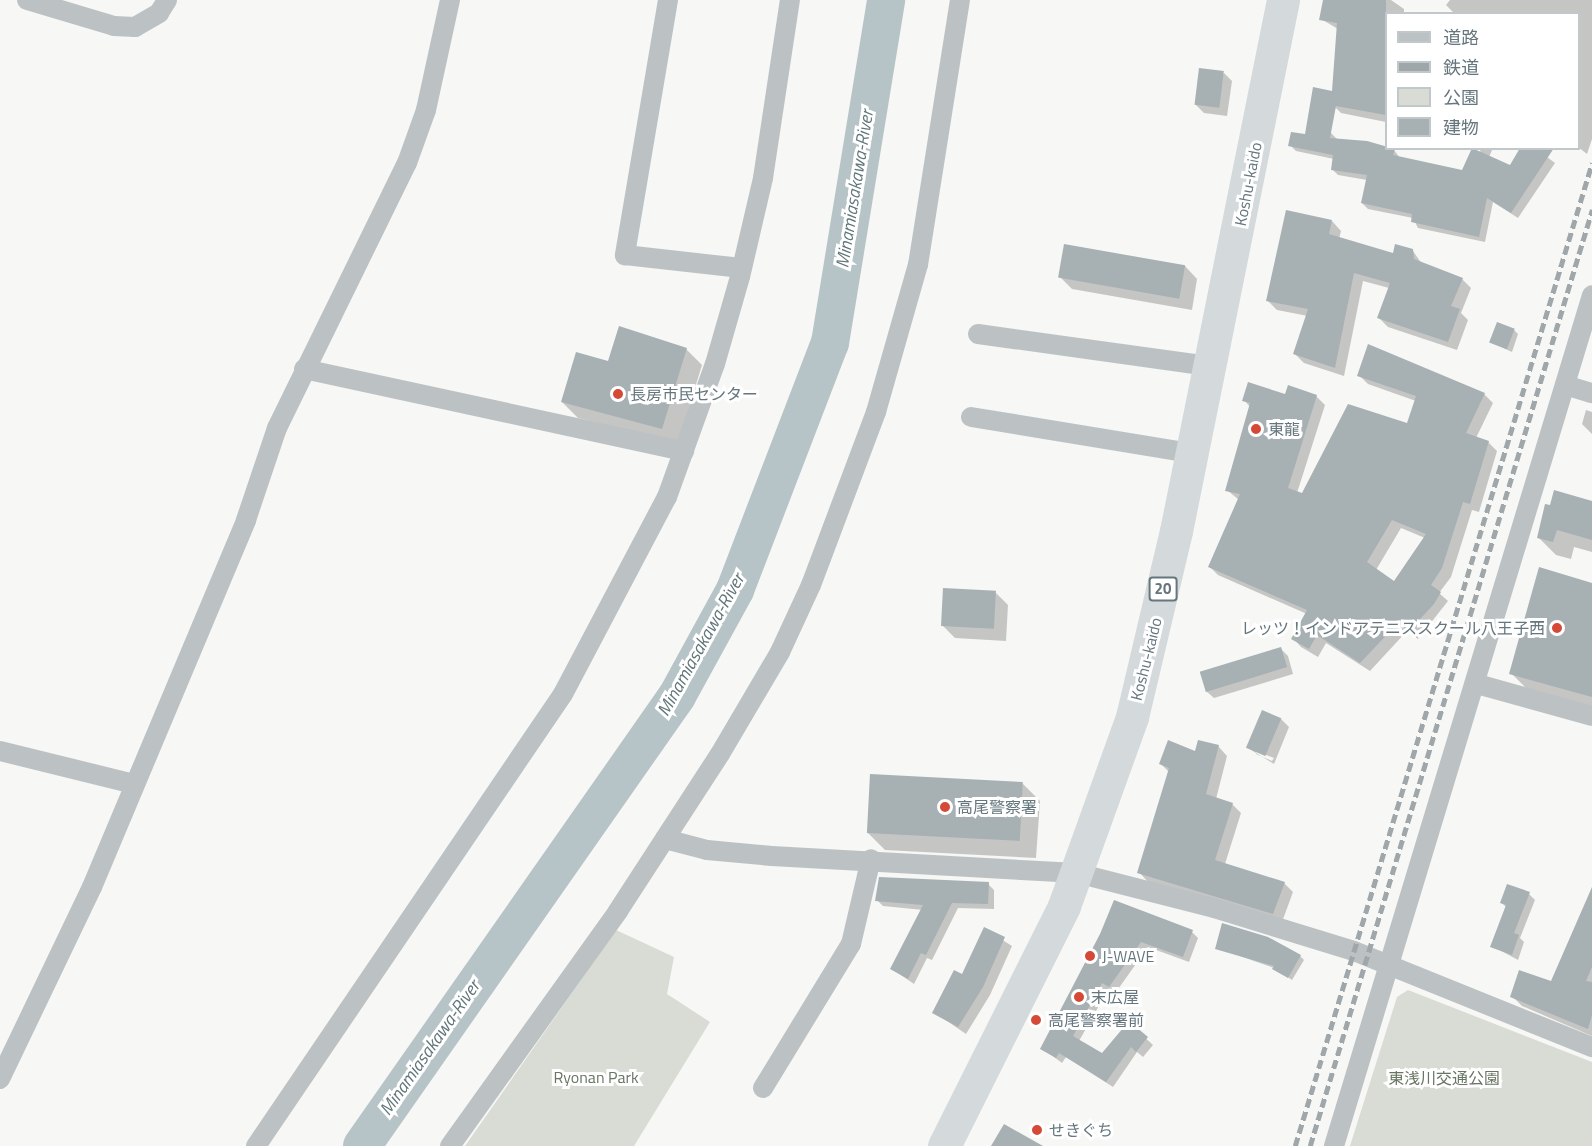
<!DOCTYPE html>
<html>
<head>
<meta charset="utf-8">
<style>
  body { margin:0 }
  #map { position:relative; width:1592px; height:1146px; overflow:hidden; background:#f7f7f5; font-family:"Titillium Web","Noto Sans JP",sans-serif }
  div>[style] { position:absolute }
  .green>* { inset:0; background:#d8dcd4 }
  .shadow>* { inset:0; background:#0003 }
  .river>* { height:38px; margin:-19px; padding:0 19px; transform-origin:19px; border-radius:19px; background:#b7c4c7 }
  .building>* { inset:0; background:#a7b0b3; transform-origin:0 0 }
  .street>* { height:20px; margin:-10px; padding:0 10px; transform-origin:10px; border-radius:10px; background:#bcc2c4 }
  .highway>* { height:33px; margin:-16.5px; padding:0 16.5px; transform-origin:16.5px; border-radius:16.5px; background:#d4d9db }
  .rail>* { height:4.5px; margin-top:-2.25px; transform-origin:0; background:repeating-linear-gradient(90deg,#9fa7aa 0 9px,transparent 0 13.5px) }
  .dots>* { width:16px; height:16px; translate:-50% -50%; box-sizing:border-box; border:3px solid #fff; border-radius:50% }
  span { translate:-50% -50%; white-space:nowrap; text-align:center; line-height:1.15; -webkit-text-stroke:6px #fff; paint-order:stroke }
  .shield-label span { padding:2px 4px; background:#fff; border:2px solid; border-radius:4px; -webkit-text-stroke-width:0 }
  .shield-label { font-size:15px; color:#65767d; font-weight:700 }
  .street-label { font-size:16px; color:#65767d }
  .poi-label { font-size:16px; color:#65767d }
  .left { translate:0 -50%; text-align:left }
  .right { translate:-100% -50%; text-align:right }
  .park-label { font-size:16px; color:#687663 }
  .water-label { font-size:18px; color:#607578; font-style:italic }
  .legend { position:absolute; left:1385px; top:12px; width:195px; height:138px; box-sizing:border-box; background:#fff; border:2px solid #c1c8cb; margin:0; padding:8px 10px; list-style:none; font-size:18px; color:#65767d }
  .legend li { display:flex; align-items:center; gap:12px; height:30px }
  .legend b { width:30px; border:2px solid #c1c8cb }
</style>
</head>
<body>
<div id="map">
  <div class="green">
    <div style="clip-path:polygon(616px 930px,674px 957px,667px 994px,710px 1022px,634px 1146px,465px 1146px)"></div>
    <div style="clip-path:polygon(1408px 990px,1592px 1062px,1592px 1146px,1350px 1146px,1397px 997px)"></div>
  </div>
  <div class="shadow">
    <div style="clip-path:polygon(1325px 0,1391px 0,1404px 9px,1404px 14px,1386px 14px,1386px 122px,1341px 113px,1333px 105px,1338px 29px,1321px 19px)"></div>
    <div style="clip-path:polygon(1450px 0,1592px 0,1592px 139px,1587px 154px,1578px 147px,1578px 14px,1455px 14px,1446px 5px)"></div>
    <div style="clip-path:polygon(1224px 73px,1232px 81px,1227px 116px,1204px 113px,1196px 105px)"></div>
    <div style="clip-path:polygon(1331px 133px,1337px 139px,1394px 150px,1400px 158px,1463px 172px,1481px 153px,1479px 148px,1493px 148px,1489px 157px,1511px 167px,1535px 148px,1555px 163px,1518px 218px,1493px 202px,1485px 242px,1418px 228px,1413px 218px,1368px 209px,1362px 203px,1367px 180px,1338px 175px,1332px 169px,1334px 159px,1296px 151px,1290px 145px,1306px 136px)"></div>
    <div style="clip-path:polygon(1332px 221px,1341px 231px,1339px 239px,1394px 254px,1413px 251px,1422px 264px,1462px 279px,1471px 288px,1461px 313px,1468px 320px,1457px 350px,1388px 327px,1379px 318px,1389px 288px,1363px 281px,1344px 376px,1304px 363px,1294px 353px,1308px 316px,1277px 310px,1268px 301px)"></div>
    <div style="clip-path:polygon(1185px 266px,1197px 279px,1192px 310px,1072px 289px,1059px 276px)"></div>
    <div style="clip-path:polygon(1514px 330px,1518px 334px,1512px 352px,1492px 343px)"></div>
    <div style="clip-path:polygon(686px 349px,702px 365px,678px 443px,578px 418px,562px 402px,609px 363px)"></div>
    <div style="clip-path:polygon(evenodd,1359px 375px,1484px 394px,1493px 403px,1476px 438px,1488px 442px,1497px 451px,1479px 512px,1472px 510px,1451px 577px,1439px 593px,1448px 601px,1418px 639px,1407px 631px,1370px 671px,1326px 643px,1318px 657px,1301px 647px,1293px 638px,1307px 614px,1218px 575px,1210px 567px,1239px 500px,1227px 490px,1250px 407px,1244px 400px,1316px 396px,1325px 405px,1297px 493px,1303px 495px,1408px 425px,1416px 401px,1368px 384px,1359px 375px,1401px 528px,1425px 538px,1394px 583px,1376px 570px,1401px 528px)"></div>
    <div style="clip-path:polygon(1586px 410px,1592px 412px,1592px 434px,1582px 424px)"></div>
    <div style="clip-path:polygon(1592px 503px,1592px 552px,1574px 547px,1571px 559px,1556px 555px,1538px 537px)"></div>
    <div style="clip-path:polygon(1592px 584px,1592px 708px,1528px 690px,1511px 673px)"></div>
    <div style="clip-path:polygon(996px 593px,1008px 605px,1006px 641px,955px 638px,942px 625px)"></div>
    <div style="clip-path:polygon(1281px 649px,1288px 656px,1293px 674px,1214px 698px,1206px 691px)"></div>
    <div style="clip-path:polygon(evenodd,1281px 719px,1289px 727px,1274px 764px,1248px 748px,1281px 719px,1256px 751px,1274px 758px,1272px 761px,1256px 754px,1256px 751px)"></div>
    <div style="clip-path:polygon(1218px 746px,1227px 756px,1216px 799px,1232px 804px,1241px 813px,1225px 864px,1284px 883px,1293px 892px,1282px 922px,1148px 882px,1139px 872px,1169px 772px,1160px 763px)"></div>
    <div style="clip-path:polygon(1023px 784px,1040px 801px,1036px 858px,885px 850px,868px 833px)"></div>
    <div style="clip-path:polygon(988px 884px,994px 890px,994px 909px,958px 908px,932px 960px,927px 958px,914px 984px,892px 969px,923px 910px,883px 906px,877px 900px)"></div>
    <div style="clip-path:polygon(1529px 894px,1535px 900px,1520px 938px,1524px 942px,1518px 960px,1492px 946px,1507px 908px,1501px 902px)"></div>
    <div style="clip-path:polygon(1592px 916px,1592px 1036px,1522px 1006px,1512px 996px,1552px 983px)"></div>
    <div style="clip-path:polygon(985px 929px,1012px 946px,990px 995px,966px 1034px,934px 1012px,962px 976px)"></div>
    <div style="clip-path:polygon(1192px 932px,1198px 938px,1189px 962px,1148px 947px,1116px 992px,1109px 988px,1079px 1041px,1102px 1055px,1129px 1023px,1153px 1045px,1143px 1057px,1137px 1052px,1113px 1087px,1066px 1057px,1062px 1063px,1042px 1048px,1102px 935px)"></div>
    <div style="clip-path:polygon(1217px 948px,1300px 956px,1304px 960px,1292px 980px,1274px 968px)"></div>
  </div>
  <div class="river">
    <div style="left:362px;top:1146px;width:549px;rotate:-55.01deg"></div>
    <div style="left:677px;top:696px;width:121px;rotate:-61.3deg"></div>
    <div style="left:735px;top:590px;width:265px;rotate:-69deg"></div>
    <div style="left:830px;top:343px;width:348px;rotate:-80.7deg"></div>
  </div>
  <div class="building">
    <div style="clip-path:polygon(1323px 0,1386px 0,1386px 115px,1336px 106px,1330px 138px,1367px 141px,1395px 149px,1393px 155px,1462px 170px,1472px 148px,1510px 165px,1520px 148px,1554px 148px,1511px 213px,1487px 198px,1479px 237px,1411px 222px,1412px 214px,1361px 203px,1367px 175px,1331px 170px,1333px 155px,1288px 146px,1291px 132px,1305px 134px,1313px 87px,1332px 91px,1337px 23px,1319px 20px)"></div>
    <div style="left:1199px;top:68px;width:25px;height:37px;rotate:7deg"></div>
    <div style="clip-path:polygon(1286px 210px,1332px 220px,1329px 234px,1393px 253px,1395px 244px,1413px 249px,1414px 259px,1463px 278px,1451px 306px,1460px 309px,1448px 342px,1377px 318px,1390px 283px,1354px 273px,1335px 368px,1293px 354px,1308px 309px,1266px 301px)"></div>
    <div style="left:1064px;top:244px;width:123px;height:34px;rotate:10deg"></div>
    <div style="left:1497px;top:322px;width:19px;height:22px;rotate:21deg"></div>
    <div style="clip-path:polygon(619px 326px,687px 348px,662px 429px,561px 402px,576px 352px,608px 361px)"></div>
    <div style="clip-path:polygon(evenodd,1368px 344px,1485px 393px,1466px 433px,1489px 441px,1470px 504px,1463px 502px,1442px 568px,1431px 585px,1441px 592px,1434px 604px,1409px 631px,1398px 623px,1360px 663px,1317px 635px,1309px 649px,1291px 639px,1307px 610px,1208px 567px,1240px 494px,1225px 491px,1250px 403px,1242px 401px,1248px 382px,1285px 394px,1288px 385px,1317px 395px,1288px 488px,1302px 493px,1348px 404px,1407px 423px,1416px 396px,1357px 376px,1368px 344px,1392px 520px,1426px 534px,1394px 581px,1367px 562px,1392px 520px)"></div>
    <div style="clip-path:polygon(1554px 490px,1592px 501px,1592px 540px,1557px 530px,1553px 542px,1537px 538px,1545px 504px,1550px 505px)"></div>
    <div style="clip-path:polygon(1539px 567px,1592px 583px,1592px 697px,1509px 674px)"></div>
    <div style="left:943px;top:588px;width:53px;height:38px;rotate:3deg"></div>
    <div style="left:1281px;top:647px;width:21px;height:85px;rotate:73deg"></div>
    <div style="left:1262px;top:710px;width:21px;height:41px;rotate:23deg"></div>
    <div style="clip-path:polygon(1168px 740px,1195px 751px,1198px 740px,1219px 745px,1206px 794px,1233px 803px,1215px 860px,1285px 882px,1273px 914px,1137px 873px,1169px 768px,1159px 764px)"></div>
    <div style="left:870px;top:774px;width:153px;height:59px;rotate:3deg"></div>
    <div style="clip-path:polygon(879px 877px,989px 882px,988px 904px,952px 903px,926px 955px,921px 953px,908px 979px,890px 969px,923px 905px,875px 901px)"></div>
    <div style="clip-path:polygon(1507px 884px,1530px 892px,1514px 933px,1519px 935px,1512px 955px,1490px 947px,1506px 905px,1500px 903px)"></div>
    <div style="clip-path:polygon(1592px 887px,1592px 967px,1586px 981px,1592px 982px,1592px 1015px,1588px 1029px,1510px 997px,1519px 970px,1551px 981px)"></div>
    <div style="clip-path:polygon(1114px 900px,1193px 930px,1183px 957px,1141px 942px,1109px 987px,1102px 983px,1073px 1036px,1102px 1053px,1129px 1021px,1148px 1037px,1136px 1052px,1131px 1047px,1106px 1082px,1059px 1053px,1056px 1058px,1040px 1049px,1100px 934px)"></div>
    <div style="clip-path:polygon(1222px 923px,1268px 937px,1301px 955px,1288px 978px,1272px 969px,1274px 966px,1215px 949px)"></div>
    <div style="clip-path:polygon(984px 927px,1005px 937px,983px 987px,958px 1027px,932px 1013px,954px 970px,962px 974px)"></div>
    <div style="clip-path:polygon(1004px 1124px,1043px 1146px,991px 1146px)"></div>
  </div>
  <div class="street">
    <div style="left:27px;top:0;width:91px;rotate:16.6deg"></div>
    <div style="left:114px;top:26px;width:21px;rotate:3deg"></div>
    <div style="left:135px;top:27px;width:28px;rotate:-30deg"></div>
    <div style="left:159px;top:13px;width:15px;rotate:-58deg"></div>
    <div style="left:668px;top:0;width:259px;rotate:99.6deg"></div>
    <div style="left:625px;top:255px;width:117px;rotate:6.4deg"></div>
    <div style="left:978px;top:334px;width:233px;rotate:7.9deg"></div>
    <div style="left:304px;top:369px;width:389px;rotate:12.2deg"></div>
    <div style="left:1565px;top:385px;width:28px;rotate:17deg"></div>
    <div style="left:971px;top:417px;width:223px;rotate:9.3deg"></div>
    <div style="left:1477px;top:684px;width:119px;rotate:15.5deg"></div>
    <div style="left:0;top:751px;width:138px;rotate:13.8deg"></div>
    <div style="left:665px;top:839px;width:43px;rotate:14.7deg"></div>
    <div style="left:707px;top:850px;width:65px;rotate:5.3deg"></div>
    <div style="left:772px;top:856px;width:305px;rotate:3.2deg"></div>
    <div style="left:1077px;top:873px;width:141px;rotate:14.3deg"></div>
    <div style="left:1214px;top:908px;width:146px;rotate:17.1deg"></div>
    <div style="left:1354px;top:951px;width:257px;rotate:22deg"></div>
    <div style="left:0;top:1079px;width:213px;rotate:-64.4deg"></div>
    <div style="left:92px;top:887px;width:398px;rotate:-67.2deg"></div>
    <div style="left:246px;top:520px;width:97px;rotate:-71.4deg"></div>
    <div style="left:277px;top:428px;width:295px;rotate:-63.9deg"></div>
    <div style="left:407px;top:163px;width:56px;rotate:-70.3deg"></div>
    <div style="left:426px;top:110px;width:113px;rotate:-77.7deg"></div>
    <div style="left:763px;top:1088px;width:169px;rotate:-58.6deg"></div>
    <div style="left:851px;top:944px;width:87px;rotate:-76.8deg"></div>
    <div style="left:256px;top:1146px;width:546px;rotate:-55.82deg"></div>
    <div style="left:563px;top:694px;width:223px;rotate:-62.2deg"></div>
    <div style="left:667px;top:497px;width:141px;rotate:-70.2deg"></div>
    <div style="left:715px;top:364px;width:91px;rotate:-74deg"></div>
    <div style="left:740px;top:277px;width:102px;rotate:-76.9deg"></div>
    <div style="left:763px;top:178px;width:180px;rotate:-81.4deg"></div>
    <div style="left:450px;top:1146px;width:289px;rotate:-54.4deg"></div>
    <div style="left:618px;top:911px;width:187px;rotate:-57deg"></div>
    <div style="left:720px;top:754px;width:118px;rotate:-59.5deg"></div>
    <div style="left:780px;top:652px;width:74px;rotate:-65.2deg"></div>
    <div style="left:811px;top:585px;width:185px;rotate:-69.4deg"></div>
    <div style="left:876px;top:412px;width:153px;rotate:-74.1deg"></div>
    <div style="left:918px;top:265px;width:268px;rotate:-81deg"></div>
    <div style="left:1334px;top:1146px;width:889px;rotate:-73.13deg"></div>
  </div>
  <div class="highway">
    <div style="left:944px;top:1146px;width:268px;rotate:-63.4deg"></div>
    <div style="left:1064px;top:906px;width:201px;rotate:-70.2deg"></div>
    <div style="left:1132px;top:717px;width:191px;rotate:-76.7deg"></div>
    <div style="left:1176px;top:531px;width:542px;rotate:-78.61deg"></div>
  </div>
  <div class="rail">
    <div style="left:1295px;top:1146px;width:1027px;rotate:-73.19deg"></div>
    <div style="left:1310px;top:1146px;width:978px;rotate:-73.23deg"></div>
  </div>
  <div class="dots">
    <div style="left:618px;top:394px;background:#d54937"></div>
    <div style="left:1256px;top:429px;background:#d54937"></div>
    <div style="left:1557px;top:628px;background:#d54937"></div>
    <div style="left:945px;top:807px;background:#d54937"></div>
    <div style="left:1090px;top:956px;background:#d54937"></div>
    <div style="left:1079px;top:997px;background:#d54937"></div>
    <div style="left:1036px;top:1020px;background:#d54937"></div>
    <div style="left:1037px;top:1130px;background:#d54937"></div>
  </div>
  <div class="shield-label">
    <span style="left:1163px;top:589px">20</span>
  </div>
  <div class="street-label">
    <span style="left:1248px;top:184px;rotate:-79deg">Koshu-kaido</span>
    <span style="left:1146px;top:659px;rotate:-76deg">Koshu-kaido</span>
  </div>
  <div class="poi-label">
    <span class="left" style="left:630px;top:394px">長房市民センター</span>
    <span class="left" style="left:1268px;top:429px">東龍</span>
    <span class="right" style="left:1545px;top:628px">レッツ！インドアテニススクール八王子西</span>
    <span class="left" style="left:957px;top:807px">高尾警察署</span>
    <span class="left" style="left:1102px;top:956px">J-WAVE</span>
    <span class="left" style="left:1091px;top:997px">末広屋</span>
    <span class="left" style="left:1048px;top:1020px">高尾警察署前</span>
    <span class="left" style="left:1049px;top:1130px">せきぐち</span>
  </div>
  <div class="park-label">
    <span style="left:596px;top:1077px">Ryonan Park</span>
    <span style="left:1444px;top:1078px">東浅川交通公園</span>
  </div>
  <div class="water-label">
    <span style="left:855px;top:189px;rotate:-81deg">Minamiasakawa-River</span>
    <span style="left:701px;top:645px;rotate:-61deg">Minamiasakawa-River</span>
    <span style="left:430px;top:1048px;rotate:-55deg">Minamiasakawa-River</span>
  </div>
  <ul class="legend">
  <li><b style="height:8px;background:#bcc2c4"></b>道路</li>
  <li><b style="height:8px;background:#9fa7aa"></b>鉄道</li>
  <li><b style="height:16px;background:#d8dcd4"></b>公園</li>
  <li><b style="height:16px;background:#a7b0b3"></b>建物</li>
  </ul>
</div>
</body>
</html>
